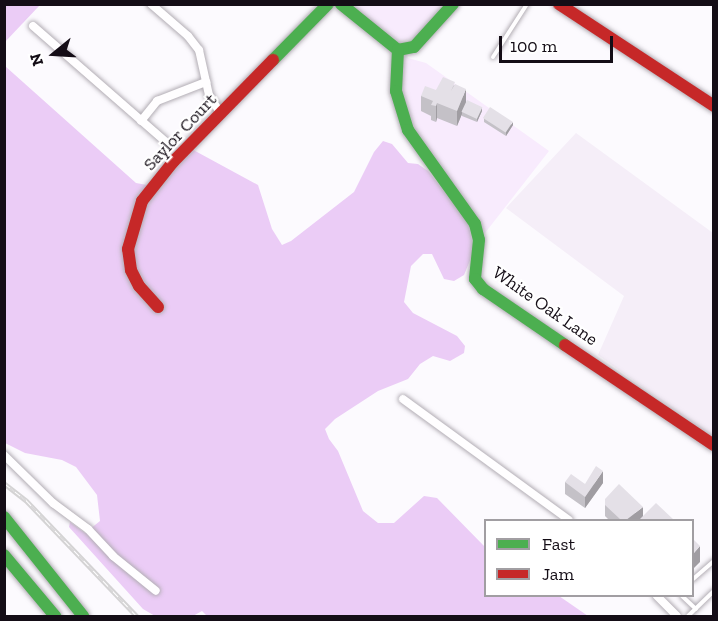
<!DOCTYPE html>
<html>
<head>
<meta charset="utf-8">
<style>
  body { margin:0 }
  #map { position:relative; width:718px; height:621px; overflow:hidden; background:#fcfafe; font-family:"Zilla Slab",serif }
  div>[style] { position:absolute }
  .built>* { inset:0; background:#f5eef8 }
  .green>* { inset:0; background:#f8ebfd }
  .forest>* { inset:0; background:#ebccf6 }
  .roads { filter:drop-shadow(0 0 2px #b2adb4) drop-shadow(0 0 2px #b2adb4) }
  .lane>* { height:4px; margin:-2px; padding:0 2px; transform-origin:2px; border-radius:2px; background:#fffeff }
  .street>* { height:8px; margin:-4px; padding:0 4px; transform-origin:4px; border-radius:4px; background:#fffeff }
  .fast>* { height:12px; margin:-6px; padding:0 6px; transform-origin:6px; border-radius:6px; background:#4caf50 }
  .jam>* { height:12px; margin:-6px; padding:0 6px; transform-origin:6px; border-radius:6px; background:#c62828 }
  .rail>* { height:4.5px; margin-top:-2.25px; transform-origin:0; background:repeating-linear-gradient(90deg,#fff 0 7px,#d4d3d4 0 14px); box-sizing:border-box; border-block:2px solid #d4d3d4 }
  .wall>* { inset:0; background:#c4c1c7 }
  .shaded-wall>* { inset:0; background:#a09da2 }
  .building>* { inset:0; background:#e4e0e7; transform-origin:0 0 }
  span { translate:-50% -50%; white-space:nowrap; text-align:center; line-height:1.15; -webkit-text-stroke:4.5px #fff; paint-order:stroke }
  .street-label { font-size:18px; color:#140d16 }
  .frame { position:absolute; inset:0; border:6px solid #140d16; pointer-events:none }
  .legend { position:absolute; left:484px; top:519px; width:210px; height:78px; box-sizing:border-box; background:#fff; border:2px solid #a19ea2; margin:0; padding:8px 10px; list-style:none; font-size:18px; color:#140d16 }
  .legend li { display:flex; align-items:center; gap:12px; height:30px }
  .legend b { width:30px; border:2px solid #a19ea2 }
  .north { position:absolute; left:24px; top:24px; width:60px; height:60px; -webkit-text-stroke:4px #fff; paint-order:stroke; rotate:252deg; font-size:16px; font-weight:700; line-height:24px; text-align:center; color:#140d16 }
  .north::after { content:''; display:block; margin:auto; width:21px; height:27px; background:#140d16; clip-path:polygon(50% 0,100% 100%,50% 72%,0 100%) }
  .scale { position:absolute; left:499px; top:36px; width:114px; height:27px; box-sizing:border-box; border:3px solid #140d16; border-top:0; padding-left:8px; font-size:18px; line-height:21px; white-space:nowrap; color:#140d16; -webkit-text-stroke:4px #fff; paint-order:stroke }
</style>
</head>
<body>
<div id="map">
  <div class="built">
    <div style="clip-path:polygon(576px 133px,713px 233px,713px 437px,598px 355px,624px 296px,506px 208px)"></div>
  </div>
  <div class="green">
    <div style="clip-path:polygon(349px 5px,449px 5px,417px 37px,403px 41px,408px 58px,426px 63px,549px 151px,485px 233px,425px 151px,406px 109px,401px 93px,404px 62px,396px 39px)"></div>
  </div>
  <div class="forest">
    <div style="clip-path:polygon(5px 4px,40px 5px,5px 42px,4px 5px)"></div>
    <div style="clip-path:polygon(5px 66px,136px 183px,147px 185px,158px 177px,186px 146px,258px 185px,272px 229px,282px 245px,291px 241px,354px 192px,374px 152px,383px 141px,392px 144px,408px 163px,418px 164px,428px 171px,468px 221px,474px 251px,464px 275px,454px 281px,444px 279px,432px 254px,423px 254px,411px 266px,404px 302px,413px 313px,457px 336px,465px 346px,464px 353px,450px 361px,433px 356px,420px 364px,408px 379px,378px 391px,335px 419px,325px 429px,329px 439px,338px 451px,363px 511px,378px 523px,394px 523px,424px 496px,437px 498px,485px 547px,486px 596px,559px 596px,588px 616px,207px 616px,202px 611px,193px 616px,155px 616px,143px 609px,69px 527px,70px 522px,85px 533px,100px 521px,97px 495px,76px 467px,62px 460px,25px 453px,5px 443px)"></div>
  </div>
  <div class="roads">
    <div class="lane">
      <div style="left:493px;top:57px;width:63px;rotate:-57.3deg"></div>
      <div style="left:692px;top:580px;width:29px;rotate:-41deg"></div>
      <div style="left:682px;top:596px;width:19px;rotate:43deg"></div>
      <div style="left:688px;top:616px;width:36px;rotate:-44deg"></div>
    </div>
    <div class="street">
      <div style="left:151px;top:4px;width:49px;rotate:40.9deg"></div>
      <div style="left:188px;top:36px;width:18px;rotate:52deg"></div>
      <div style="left:199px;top:50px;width:46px;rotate:77.5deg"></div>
      <div style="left:209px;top:95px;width:22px;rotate:58deg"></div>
      <div style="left:33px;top:26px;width:178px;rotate:41.1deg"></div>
      <div style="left:141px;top:121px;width:26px;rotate:-51deg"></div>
      <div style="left:157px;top:101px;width:53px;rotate:-21.2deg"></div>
      <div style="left:403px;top:399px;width:205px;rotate:36.1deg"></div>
      <div style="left:4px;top:455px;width:69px;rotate:44.4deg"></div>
      <div style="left:53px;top:503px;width:44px;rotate:36.6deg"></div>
      <div style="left:88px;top:529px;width:37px;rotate:47deg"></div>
      <div style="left:113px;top:556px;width:55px;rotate:39.1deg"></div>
      <div style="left:657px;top:596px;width:28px;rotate:45deg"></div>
    </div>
    <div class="fast">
      <div style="left:341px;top:4px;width:73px;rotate:38.9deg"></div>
      <div style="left:398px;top:50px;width:16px;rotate:-11deg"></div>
      <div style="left:414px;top:47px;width:58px;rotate:-47.8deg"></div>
      <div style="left:398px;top:50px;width:41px;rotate:92.8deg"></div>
      <div style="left:396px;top:91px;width:41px;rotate:72.9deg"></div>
      <div style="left:408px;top:130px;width:115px;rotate:54.5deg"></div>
      <div style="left:475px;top:224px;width:16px;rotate:76deg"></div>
      <div style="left:479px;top:240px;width:39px;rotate:96deg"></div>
      <div style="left:475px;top:279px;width:13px;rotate:51deg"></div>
      <div style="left:483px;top:289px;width:99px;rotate:34.3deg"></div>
      <div style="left:273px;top:60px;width:78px;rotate:-45.5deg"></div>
      <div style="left:4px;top:517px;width:127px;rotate:51.4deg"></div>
      <div style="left:4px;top:555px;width:80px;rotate:50.1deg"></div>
    </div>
    <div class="jam">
      <div style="left:559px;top:4px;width:186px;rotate:33.3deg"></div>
      <div style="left:158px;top:307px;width:28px;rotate:-132deg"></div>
      <div style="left:139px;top:286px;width:18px;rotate:-117deg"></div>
      <div style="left:131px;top:270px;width:21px;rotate:-98deg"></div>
      <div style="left:128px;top:249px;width:50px;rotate:-73.7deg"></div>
      <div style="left:142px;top:201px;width:50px;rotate:-51.5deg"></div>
      <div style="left:173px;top:162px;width:143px;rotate:-45.6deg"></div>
      <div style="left:565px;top:345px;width:179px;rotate:33.9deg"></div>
    </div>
  </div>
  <div class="rail">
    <div style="left:4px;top:483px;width:28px;rotate:38deg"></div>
    <div style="left:26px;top:500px;width:161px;rotate:46.3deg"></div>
  </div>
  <div class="wall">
    <div style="clip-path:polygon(455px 85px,466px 102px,482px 111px,477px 122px,462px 116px,462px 114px,457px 126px,437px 118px,436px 122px,431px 120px,431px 116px,421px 111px,421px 96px,436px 90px)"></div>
    <div style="clip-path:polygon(484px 118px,513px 125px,506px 136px,484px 122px)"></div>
    <div style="clip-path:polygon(565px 482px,585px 484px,603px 483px,585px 508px,565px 494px)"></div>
    <div style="clip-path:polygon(605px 499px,643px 517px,674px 520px,609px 520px,605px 516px)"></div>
  </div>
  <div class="shaded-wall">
    <div style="clip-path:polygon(466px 89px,466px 104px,462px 112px,462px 114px,457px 126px,457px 111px)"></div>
    <div style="clip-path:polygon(437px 103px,437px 118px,436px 122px,436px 106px)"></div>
    <div style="clip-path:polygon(482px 107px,482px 111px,477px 122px,477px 118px)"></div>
    <div style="clip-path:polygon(513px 122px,513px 125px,506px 136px,506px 132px)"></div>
    <div style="clip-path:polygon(603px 471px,603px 483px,585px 508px,585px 497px)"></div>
    <div style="clip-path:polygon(643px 507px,643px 519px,640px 520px,626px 520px)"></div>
    <div style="clip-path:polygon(700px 546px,700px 562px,693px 569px,693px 554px)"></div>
  </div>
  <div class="building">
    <div style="clip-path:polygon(443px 77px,455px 82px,451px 91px,455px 84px,466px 89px,457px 111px,437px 103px,436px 106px,431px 105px,433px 101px,421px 96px,425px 86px,436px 90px)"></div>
    <div style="left:467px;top:100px;width:17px;height:13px;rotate:25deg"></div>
    <div style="left:490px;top:107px;width:27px;height:13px;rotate:33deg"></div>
    <div style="clip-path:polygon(596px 466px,603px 471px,585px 497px,565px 482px,571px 474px,585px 484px)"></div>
    <div style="clip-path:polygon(619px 484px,643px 507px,626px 520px,621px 520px,605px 505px,605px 499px)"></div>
    <div style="clip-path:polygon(656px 503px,674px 520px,639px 520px)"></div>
    <div style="clip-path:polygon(693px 539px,700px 546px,693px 554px)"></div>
  </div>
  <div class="street-label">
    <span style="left:180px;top:132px;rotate:-47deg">Saylor Court</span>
    <span style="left:545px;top:306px;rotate:35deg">White Oak Lane</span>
  </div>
  <div class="frame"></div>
  <ul class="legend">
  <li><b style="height:8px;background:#4caf50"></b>Fast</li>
  <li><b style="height:8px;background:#c62828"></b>Jam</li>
  </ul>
  <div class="north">N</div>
  <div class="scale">100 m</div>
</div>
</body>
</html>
